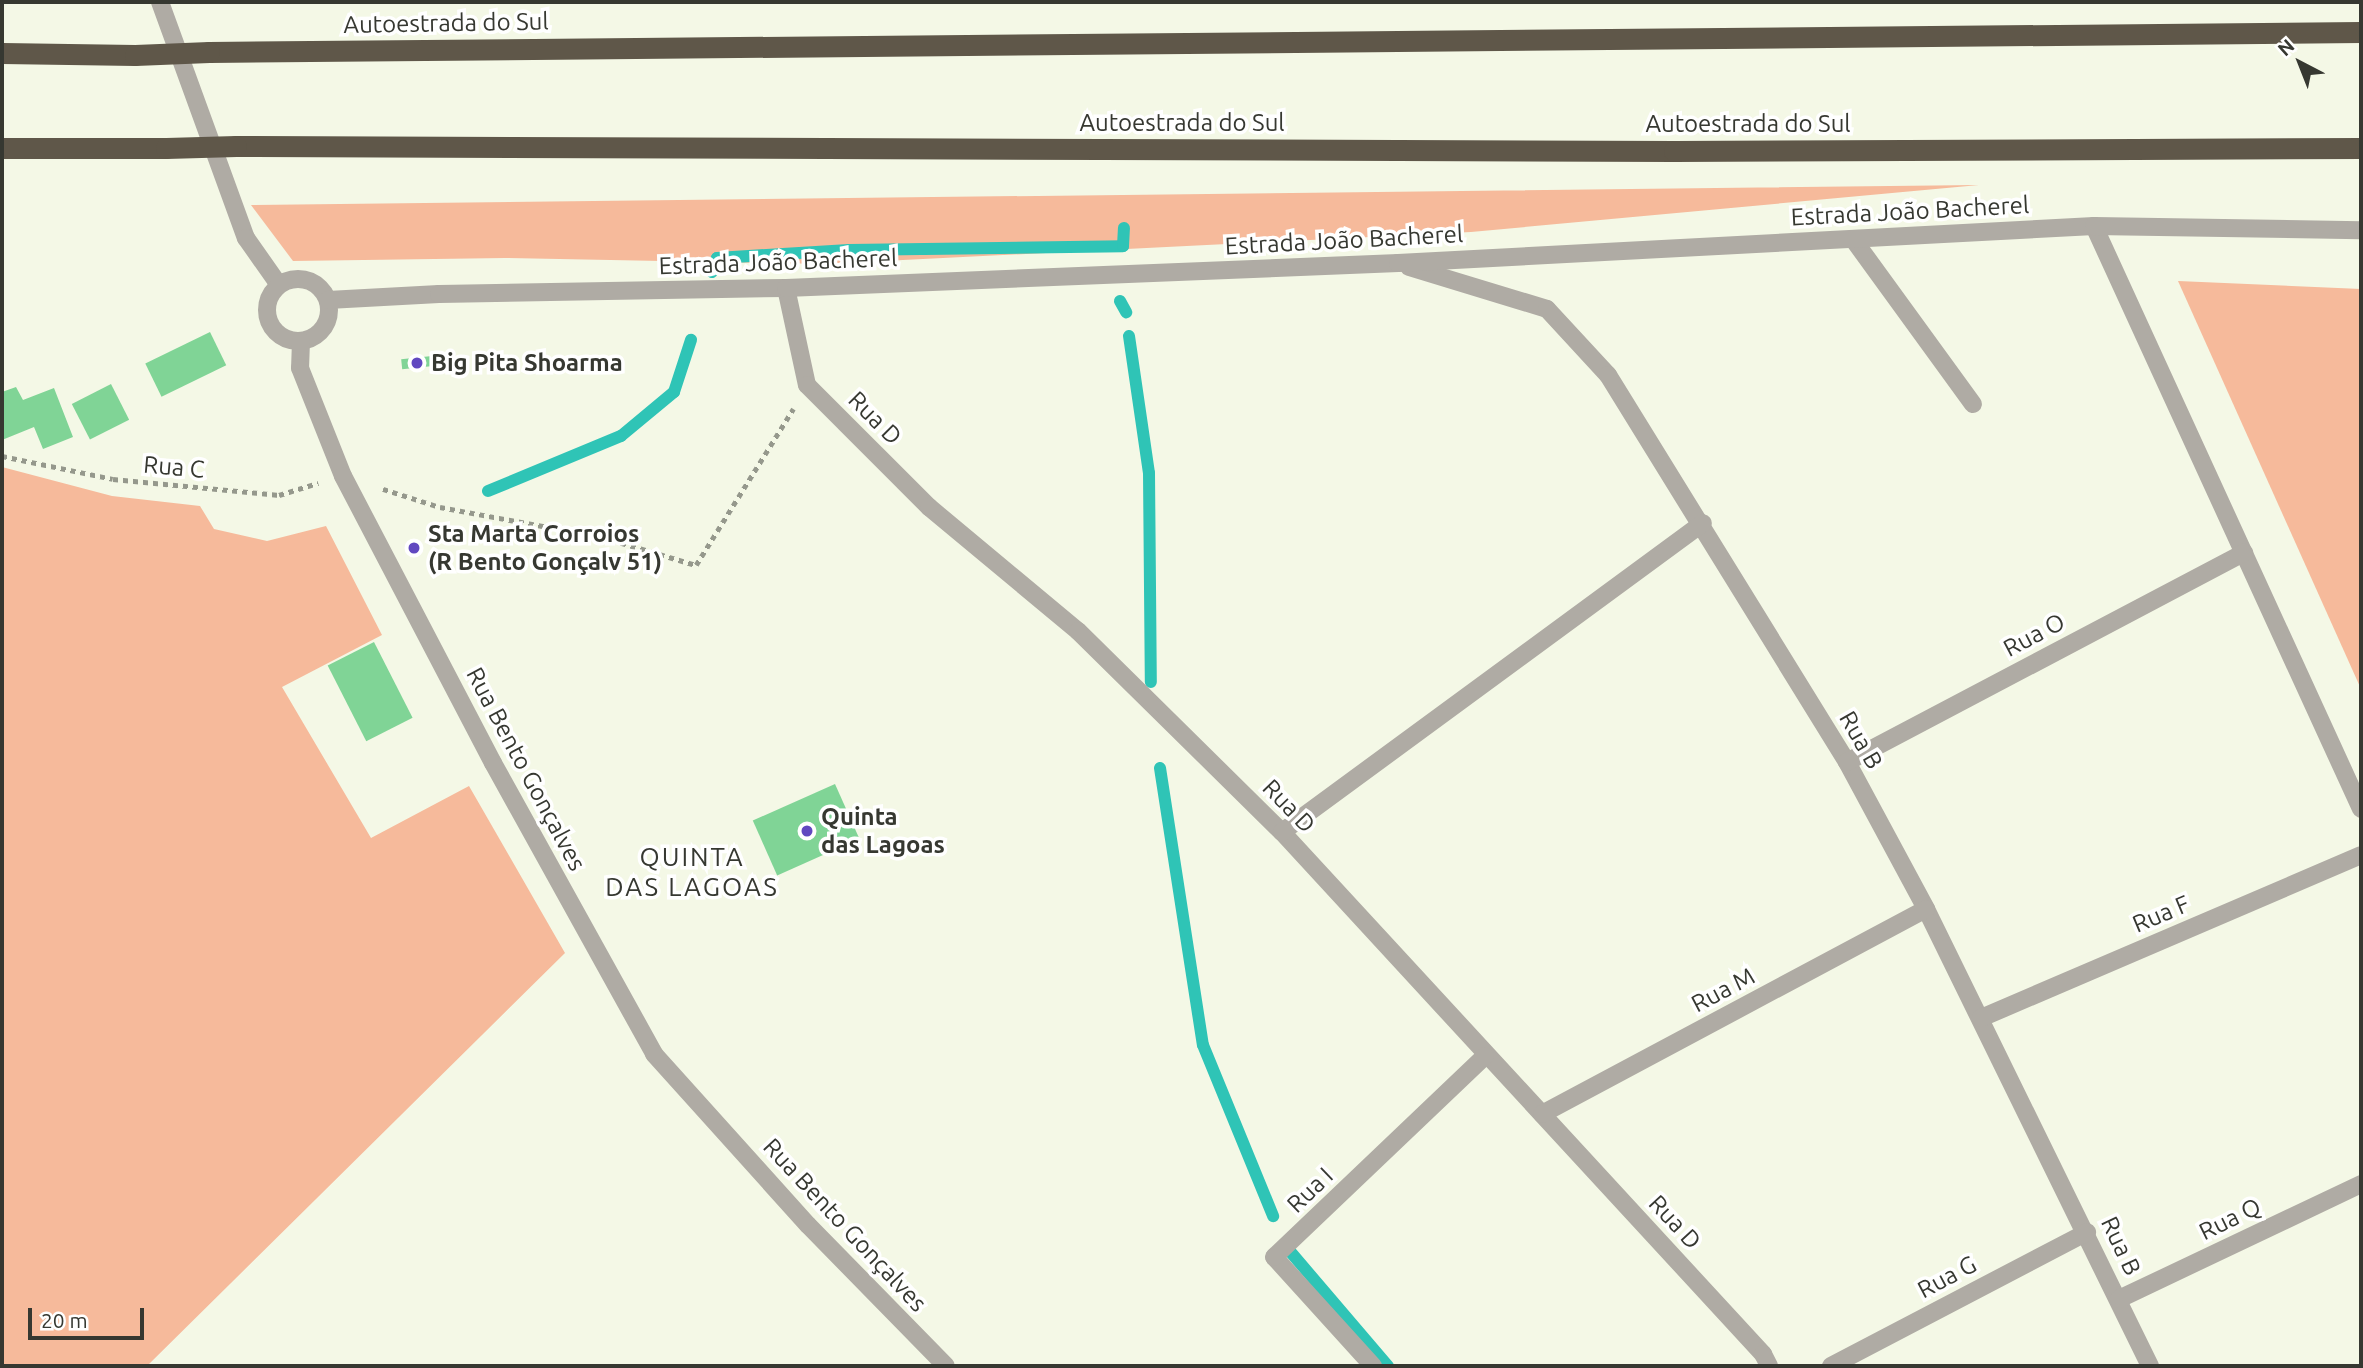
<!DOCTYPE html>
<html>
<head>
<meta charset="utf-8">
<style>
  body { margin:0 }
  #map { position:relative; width:2363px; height:1368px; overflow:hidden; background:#f4f8e6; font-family:Ubuntu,sans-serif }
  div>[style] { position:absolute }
  .green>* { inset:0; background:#f6ba9b }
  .stream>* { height:12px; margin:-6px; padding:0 6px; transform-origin:6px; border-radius:6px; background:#2fc4b6 }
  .building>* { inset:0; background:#80d496; transform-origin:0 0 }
  .path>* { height:4.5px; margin-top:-2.25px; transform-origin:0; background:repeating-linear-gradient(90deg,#95988c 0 5px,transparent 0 10px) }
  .minor>* { height:18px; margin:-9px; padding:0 9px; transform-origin:9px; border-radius:9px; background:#afaba4 }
  .minor>.ring { margin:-9px; padding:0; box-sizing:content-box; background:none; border:18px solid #afaba4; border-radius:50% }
  .highway>* { height:21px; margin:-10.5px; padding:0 10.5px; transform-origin:10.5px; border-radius:10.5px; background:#5f5749 }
  .highway-bridge>* { height:21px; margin:-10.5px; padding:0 10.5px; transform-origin:10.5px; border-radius:10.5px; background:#5f5749 }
  .dots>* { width:19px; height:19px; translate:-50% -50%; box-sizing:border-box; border:4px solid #fff; border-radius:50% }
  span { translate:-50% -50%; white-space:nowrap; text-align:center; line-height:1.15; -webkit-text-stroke:7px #fff; paint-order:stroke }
  .street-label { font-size:24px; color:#363831 }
  .poi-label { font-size:24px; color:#363831; font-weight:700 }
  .left { translate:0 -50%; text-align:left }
  .neighbourhood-label { font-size:26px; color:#363831; letter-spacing:2px }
  .frame { position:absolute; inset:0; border:4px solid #363831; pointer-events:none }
  .north { position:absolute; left:2265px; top:28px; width:70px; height:70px; -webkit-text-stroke:5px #fff; paint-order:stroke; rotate:318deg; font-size:19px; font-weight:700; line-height:28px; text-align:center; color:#363831 }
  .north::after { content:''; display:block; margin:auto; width:24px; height:32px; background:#363831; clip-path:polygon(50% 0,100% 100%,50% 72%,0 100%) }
  .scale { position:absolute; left:28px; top:1308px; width:116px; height:32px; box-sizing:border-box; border:4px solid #363831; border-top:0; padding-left:9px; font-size:21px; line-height:24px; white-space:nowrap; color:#363831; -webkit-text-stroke:5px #fff; paint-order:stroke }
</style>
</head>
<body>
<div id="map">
  <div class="green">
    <div style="clip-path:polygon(1979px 185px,1471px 232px,823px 264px,505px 258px,293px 261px,251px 205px)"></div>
    <div style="clip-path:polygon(2178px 281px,2361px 289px,2361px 689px)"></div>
    <div style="clip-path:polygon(2px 467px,112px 496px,200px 506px,214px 529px,267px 541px,326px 526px,382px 635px,282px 687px,371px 838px,469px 786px,565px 953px,147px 1366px,2px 1366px)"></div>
  </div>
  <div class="stream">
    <div style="left:712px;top:272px;width:15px;rotate:-70deg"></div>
    <div style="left:717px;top:258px;width:132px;rotate:-3.5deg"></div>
    <div style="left:849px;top:250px;width:274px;rotate:-0.8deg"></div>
    <div style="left:1123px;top:246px;width:18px;rotate:-87deg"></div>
    <div style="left:1120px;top:301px;width:13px;rotate:61deg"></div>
    <div style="left:1129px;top:336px;width:138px;rotate:81.7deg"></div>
    <div style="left:1149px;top:473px;width:209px;rotate:89.5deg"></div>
    <div style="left:488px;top:491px;width:144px;rotate:-22.5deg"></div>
    <div style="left:621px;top:436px;width:69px;rotate:-39.7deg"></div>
    <div style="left:674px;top:392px;width:55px;rotate:-71.9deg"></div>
    <div style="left:1160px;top:768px;width:280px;rotate:81.2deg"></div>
    <div style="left:1203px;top:1045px;width:185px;rotate:67.7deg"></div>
    <div style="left:1288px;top:1249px;width:154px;rotate:49.5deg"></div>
  </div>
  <div class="building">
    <div style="left:210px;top:332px;width:37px;height:72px;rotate:64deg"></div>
    <div style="left:432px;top:356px;width:10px;height:31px;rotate:84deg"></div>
    <div style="left:111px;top:384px;width:40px;height:44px;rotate:63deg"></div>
    <div style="clip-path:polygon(16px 387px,23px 400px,54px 388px,73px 437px,43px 449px,34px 427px,2px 440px,2px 392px)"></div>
    <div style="left:374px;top:642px;width:85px;height:52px;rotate:63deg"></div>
    <div style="left:835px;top:784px;width:60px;height:90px;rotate:66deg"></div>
  </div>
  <div class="path">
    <div style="left:2px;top:456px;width:113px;rotate:11.7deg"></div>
    <div style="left:113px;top:479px;width:167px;rotate:5.5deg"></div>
    <div style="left:279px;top:495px;width:41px;rotate:-17.1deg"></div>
    <div style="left:383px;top:489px;width:60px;rotate:17.5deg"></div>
    <div style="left:440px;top:507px;width:165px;rotate:10.5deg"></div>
    <div style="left:602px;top:537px;width:98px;rotate:16.6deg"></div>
    <div style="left:696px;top:565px;width:184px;rotate:-58.1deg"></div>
  </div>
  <div class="minor">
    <div style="left:160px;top:2px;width:251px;rotate:70deg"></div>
    <div style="left:246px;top:238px;width:57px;rotate:54.9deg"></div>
    <div style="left:2094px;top:226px;width:641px;rotate:65.39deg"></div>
    <div style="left:1853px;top:239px;width:204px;rotate:54deg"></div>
    <div style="left:1409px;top:267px;width:144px;rotate:16.9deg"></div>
    <div style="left:1547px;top:309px;width:90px;rotate:47.3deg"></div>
    <div style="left:1608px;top:375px;width:455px;rotate:58.3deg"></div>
    <div style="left:1847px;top:762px;width:167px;rotate:61.7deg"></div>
    <div style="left:1926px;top:909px;width:509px;rotate:63.89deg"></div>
    <div class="ring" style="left:267px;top:279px;width:44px;height:44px"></div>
    <div style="left:786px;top:288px;width:99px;rotate:77.8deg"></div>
    <div style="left:807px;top:385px;width:173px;rotate:45deg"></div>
    <div style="left:929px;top:507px;width:194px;rotate:39.8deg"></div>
    <div style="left:1078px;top:631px;width:286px;rotate:44.6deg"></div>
    <div style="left:1282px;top:832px;width:710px;rotate:47.34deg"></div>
    <div style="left:1763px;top:1354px;width:13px;rotate:63deg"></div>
    <div style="left:328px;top:300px;width:111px;rotate:-3.1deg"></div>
    <div style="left:439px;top:294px;width:347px;rotate:-1deg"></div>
    <div style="left:786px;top:288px;width:613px;rotate:-2.34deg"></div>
    <div style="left:1398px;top:263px;width:697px;rotate:-3.04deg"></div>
    <div style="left:2094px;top:226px;width:267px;rotate:0.9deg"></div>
    <div style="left:301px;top:341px;width:27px;rotate:92deg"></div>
    <div style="left:300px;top:368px;width:116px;rotate:68.3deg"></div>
    <div style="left:343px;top:476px;width:324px;rotate:62.4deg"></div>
    <div style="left:493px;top:763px;width:333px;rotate:61deg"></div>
    <div style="left:654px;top:1054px;width:230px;rotate:48deg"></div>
    <div style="left:808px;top:1225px;width:197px;rotate:45.6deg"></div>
    <div style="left:1847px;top:762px;width:449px;rotate:-27.8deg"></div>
    <div style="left:1282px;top:832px;width:522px;rotate:-36.28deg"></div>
    <div style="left:1981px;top:1018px;width:413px;rotate:-23.2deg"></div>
    <div style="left:1542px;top:1114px;width:435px;rotate:-28.1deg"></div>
    <div style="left:2119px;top:1299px;width:268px;rotate:-25.4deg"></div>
    <div style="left:1373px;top:1366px;width:147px;rotate:-132.2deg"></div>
    <div style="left:1274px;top:1257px;width:291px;rotate:-43.6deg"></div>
    <div style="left:1831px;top:1366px;width:289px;rotate:-27.6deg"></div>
  </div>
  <div class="highway">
    <div style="left:209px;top:52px;width:2152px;rotate:-0.53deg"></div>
    <div style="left:2px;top:53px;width:133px;rotate:0.9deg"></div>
    <div style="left:236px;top:146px;width:1438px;rotate:0.2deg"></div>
    <div style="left:1674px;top:151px;width:687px;rotate:-0.25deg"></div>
    <div style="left:2px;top:148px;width:164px"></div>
  </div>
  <div class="highway-bridge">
    <div style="left:135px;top:55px;width:74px;rotate:-2.3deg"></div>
    <div style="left:166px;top:148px;width:70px;rotate:-1.6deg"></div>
  </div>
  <div class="dots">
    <div style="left:417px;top:363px;background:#6148c0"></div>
    <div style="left:414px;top:548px;background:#6148c0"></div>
    <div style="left:807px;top:831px;background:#6148c0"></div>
  </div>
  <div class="street-label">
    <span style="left:446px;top:23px;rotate:-1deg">Autoestrada do Sul</span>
    <span style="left:1182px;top:123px">Autoestrada do Sul</span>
    <span style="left:1748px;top:124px">Autoestrada do Sul</span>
    <span style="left:1910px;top:211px;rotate:-3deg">Estrada João Bacherel</span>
    <span style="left:1344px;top:240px;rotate:-3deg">Estrada João Bacherel</span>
    <span style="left:778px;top:262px;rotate:-2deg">Estrada João Bacherel</span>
    <span style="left:875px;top:418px;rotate:45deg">Rua D</span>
    <span style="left:174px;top:467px;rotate:5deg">Rua C</span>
    <span style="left:2034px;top:635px;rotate:-28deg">Rua O</span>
    <span style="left:1861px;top:740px;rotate:60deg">Rua B</span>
    <span style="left:526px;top:769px;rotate:62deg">Rua Bento Gonçalves</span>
    <span style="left:1289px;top:806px;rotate:46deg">Rua D</span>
    <span style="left:2161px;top:914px;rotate:-23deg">Rua F</span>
    <span style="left:1723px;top:990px;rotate:-28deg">Rua M</span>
    <span style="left:1310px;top:1190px;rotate:-44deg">Rua I</span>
    <span style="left:2230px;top:1219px;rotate:-26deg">Rua Q</span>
    <span style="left:1675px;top:1222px;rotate:47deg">Rua D</span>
    <span style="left:845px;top:1225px;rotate:47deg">Rua Bento Gonçalves</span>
    <span style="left:2121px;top:1246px;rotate:65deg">Rua B</span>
    <span style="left:1947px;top:1277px;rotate:-28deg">Rua G</span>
  </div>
  <div class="poi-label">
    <span class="left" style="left:431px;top:363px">Big Pita Shoarma</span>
    <span class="left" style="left:428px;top:548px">Sta Marta Corroios<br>(R Bento Gonçalv 51)</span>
    <span class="left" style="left:821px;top:831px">Quinta<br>das Lagoas</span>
  </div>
  <div class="neighbourhood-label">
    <span style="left:692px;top:872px">QUINTA<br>DAS LAGOAS</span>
  </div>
  <div class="frame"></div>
  <div class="north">N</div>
  <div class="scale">20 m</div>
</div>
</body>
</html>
